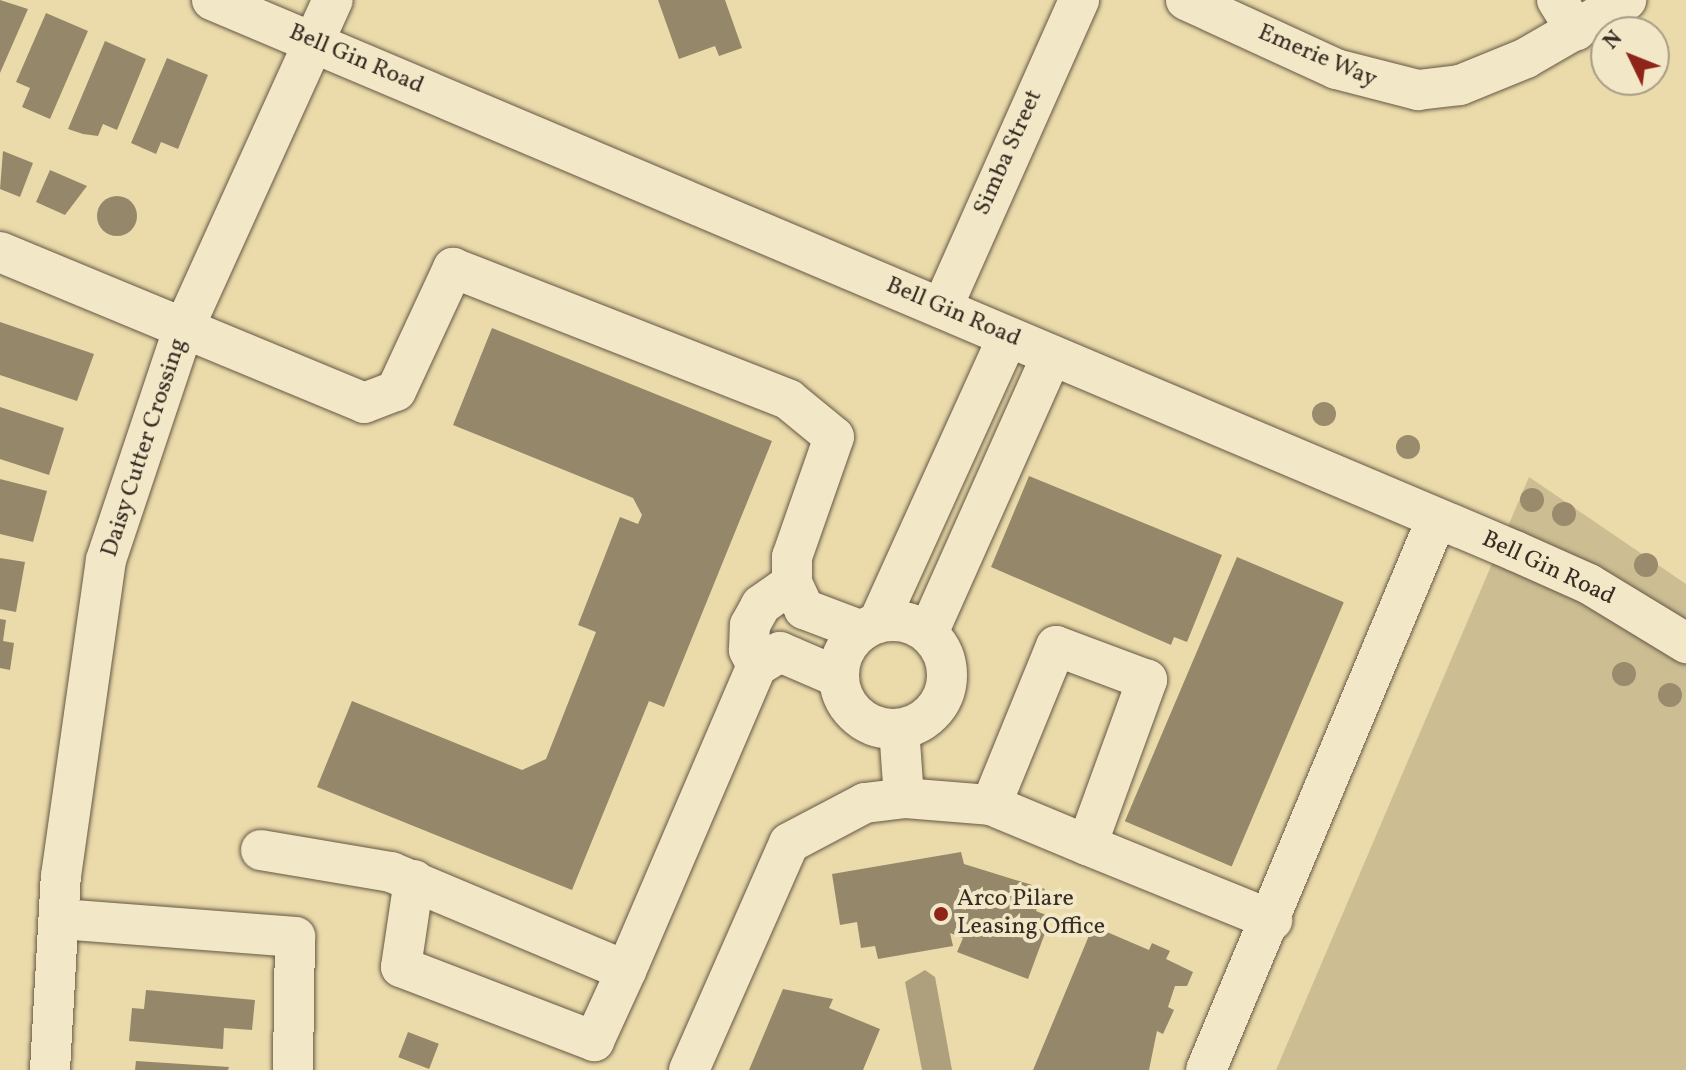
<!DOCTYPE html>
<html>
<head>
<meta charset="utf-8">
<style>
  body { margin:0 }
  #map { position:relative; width:1686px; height:1070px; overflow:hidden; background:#ebdbaa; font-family:Vollkorn,serif }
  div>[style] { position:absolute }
  .green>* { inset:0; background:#cdbd93 }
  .water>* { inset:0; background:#aea07c }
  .building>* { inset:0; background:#95876a; transform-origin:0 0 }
  .round { border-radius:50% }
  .roads { filter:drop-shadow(0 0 2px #655846) drop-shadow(0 0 2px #655846) }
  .minor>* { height:40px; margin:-20px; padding:0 20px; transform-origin:20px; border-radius:20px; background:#f2e8c8 }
  .minor>.ring { margin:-20px; padding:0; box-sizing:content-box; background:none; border:40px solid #f2e8c8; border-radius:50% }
  .trees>* { width:24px; height:24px; margin:-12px; border-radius:50%; background:#998b6c }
  .dots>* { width:22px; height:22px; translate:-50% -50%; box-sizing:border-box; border:4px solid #f2e8c8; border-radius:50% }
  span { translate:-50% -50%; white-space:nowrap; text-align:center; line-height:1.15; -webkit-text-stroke:8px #f2e8c8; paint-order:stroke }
  .street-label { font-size:24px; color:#382d24 }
  .poi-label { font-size:24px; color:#382d24 }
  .left { translate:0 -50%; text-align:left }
  .north { position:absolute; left:1590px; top:16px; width:80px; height:80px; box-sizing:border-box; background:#f2e8c8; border:2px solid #a89d86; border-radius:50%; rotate:313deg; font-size:22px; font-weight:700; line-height:32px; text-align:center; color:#382d24 }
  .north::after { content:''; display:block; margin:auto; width:28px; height:36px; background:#8f2418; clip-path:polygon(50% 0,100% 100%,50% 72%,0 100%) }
</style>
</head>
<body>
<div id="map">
  <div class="green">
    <div style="clip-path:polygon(1529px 477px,1686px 584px,1686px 1070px,1276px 1070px)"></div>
  </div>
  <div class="water">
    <div style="clip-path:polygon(925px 970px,935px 977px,952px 1070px,922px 1070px,905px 982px)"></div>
  </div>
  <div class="building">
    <div style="clip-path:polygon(0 0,28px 9px,0 73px)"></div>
    <div style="clip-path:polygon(658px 0,725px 0,742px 48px,719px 56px,715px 46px,679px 59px)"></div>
    <div style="clip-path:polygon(46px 13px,88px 31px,50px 119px,22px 107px,30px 88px,16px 82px)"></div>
    <div style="clip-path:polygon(105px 41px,146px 59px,117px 130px,103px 124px,98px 136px,83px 134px,68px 129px)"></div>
    <div style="clip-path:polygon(167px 58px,208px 75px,178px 149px,161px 142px,156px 154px,131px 143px)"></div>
    <div style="clip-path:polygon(3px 151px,33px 163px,20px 197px,0 189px)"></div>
    <div style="clip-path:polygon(50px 170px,87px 186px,65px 215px,36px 202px)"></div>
    <div class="round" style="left:97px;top:196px;width:40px;height:40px"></div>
    <div style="clip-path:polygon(0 322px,94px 354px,77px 401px,0 375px)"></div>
    <div style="clip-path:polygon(492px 328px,772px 441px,664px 707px,649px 701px,572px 890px,317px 787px,352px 701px,522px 770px,546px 759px,596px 632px,578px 625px,620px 517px,638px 524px,642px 515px,633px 498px,453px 425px)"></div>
    <div style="clip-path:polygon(0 407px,64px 428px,49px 475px,0 459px)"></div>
    <div style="clip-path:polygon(1029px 476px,1222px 555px,1187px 642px,1174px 637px,1171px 645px,991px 567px)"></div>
    <div style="clip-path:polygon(0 479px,47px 491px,33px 542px,0 534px)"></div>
    <div style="left:1237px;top:557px;width:116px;height:287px;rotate:23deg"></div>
    <div style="clip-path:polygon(0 558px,25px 562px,16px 612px,0 609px)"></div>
    <div style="clip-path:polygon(0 619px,6px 620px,3px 641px,14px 643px,10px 670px,0 668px)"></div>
    <div style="clip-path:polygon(961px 852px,964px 864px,1045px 889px,1036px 911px,1051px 917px,1028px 979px,957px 952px,963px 938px,950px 933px,953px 946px,878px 959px,875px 946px,861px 948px,857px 922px,840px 925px,832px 874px)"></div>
    <div style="clip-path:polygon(1093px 926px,1149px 950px,1152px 943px,1170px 951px,1166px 959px,1193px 972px,1187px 986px,1175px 986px,1168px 1007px,1174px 1010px,1163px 1034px,1157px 1031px,1149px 1070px,1033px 1070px)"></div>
    <div style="clip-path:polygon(783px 989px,833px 999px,829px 1008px,880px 1029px,863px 1070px,749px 1070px)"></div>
    <div style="clip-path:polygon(146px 990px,255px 1000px,252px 1030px,224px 1028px,223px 1049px,129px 1041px,132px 1008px,144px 1009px)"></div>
    <div style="left:408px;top:1032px;width:33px;height:27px;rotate:21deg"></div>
    <div style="clip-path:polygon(136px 1061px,229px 1067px,228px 1070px,135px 1070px)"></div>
  </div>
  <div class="roads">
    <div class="minor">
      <div style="left:212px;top:0;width:1415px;rotate:22.92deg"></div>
      <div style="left:1515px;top:551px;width:81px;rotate:24deg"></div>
      <div style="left:1589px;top:584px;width:114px;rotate:31.3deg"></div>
      <div style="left:1186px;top:0;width:165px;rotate:24.7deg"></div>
      <div style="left:1336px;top:69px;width:85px;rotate:14.4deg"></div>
      <div style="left:1418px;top:90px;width:42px;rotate:-6.8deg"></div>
      <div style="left:1460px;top:85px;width:71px;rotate:-22.2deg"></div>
      <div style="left:1526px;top:58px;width:116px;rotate:-30.1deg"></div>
      <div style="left:1557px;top:0;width:36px;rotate:58deg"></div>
      <div style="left:0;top:252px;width:394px;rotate:22.5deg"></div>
      <div style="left:364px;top:403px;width:34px;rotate:-21deg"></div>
      <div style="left:396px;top:391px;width:136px;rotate:-65.1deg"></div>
      <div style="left:453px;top:268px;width:361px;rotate:21.4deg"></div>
      <div style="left:789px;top:400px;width:58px;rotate:39.4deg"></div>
      <div style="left:834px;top:437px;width:127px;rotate:109.3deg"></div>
      <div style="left:792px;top:557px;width:26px;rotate:90deg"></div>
      <div style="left:792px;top:583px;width:29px;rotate:65deg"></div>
      <div style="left:804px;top:609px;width:62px;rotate:20.8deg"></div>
      <div style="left:942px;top:308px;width:337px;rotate:-66deg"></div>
      <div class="ring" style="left:839px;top:621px;width:68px;height:68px"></div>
      <div style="left:878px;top:623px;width:314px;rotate:-65.6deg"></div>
      <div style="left:928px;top:633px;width:304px;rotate:-66deg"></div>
      <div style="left:757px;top:666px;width:27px;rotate:-31deg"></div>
      <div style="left:780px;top:652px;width:63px;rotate:23.3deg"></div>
      <div style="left:904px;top:798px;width:87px;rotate:4.6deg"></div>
      <div style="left:1087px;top:845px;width:176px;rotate:-70deg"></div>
      <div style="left:1147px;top:680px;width:97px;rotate:-159.5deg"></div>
      <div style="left:1056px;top:646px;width:172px;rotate:112.2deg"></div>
      <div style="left:991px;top:805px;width:104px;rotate:22.6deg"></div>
      <div style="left:1087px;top:845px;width:200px;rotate:22.1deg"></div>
      <div style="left:261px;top:850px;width:132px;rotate:9.6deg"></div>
      <div style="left:391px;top:872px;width:255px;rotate:22.8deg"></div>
      <div style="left:626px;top:971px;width:332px;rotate:-66.8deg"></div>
      <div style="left:757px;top:666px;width:18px;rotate:-117deg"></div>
      <div style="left:749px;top:650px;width:25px;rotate:-88deg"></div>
      <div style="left:750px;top:625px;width:23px;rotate:-61deg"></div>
      <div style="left:761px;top:605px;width:38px;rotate:-35deg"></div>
      <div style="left:414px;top:880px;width:88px;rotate:98.5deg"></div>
      <div style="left:401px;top:967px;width:207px;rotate:21deg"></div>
      <div style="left:594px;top:1041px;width:77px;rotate:-65.4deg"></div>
      <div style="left:61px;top:919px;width:235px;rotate:4.4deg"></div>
      <div style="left:295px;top:937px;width:133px;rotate:90.9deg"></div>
      <div style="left:50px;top:1070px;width:194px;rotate:-86.8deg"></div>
      <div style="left:61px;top:876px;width:319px;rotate:-81.9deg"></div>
      <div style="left:106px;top:560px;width:243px;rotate:-71.5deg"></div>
      <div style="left:183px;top:330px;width:362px;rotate:-65.6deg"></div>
      <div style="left:689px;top:1070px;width:248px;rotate:-66.2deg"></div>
      <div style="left:789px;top:843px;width:86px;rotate:-27.8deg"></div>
      <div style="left:865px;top:803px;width:39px;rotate:-7deg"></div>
      <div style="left:904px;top:798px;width:69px;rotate:-94.1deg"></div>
      <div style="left:1206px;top:1070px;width:598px;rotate:-67.29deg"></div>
    </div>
  </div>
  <div class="trees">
    <div style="left:1324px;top:414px"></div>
    <div style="left:1408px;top:447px"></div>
    <div style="left:1532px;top:500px"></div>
    <div style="left:1564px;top:514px"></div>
    <div style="left:1646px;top:565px"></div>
    <div style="left:1624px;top:674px"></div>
    <div style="left:1670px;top:695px"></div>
  </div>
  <div class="dots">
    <div style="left:941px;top:914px;background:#8f2418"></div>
  </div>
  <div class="street-label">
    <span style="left:1317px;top:57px;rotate:23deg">Emerie Way</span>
    <span style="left:356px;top:60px;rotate:23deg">Bell Gin Road</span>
    <span style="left:1009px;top:153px;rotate:-66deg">Simba Street</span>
    <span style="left:953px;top:313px;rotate:23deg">Bell Gin Road</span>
    <span style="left:145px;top:448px;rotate:-72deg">Daisy Cutter Crossing</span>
    <span style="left:1548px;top:569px;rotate:25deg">Bell Gin Road</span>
  </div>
  <div class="poi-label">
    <span class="left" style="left:957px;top:914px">Arco Pilare<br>Leasing Office</span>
  </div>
  <div class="north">N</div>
</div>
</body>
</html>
